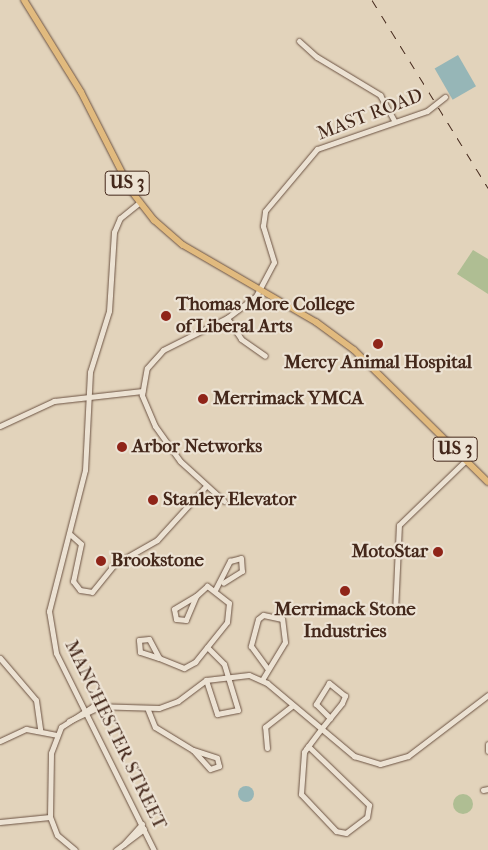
<!DOCTYPE html>
<html>
<head>
<meta charset="utf-8">
<style>
  body { margin:0 }
  #map { position:relative; width:488px; height:850px; overflow:hidden; background:#e2d3bb; font-family:"IM FELL French Canon",serif }
  div>[style] { position:absolute }
  .green>* { inset:0; background:#afbe93 }
  .round { border-radius:50% }
  .water>* { inset:0; background:#96b6b7; transform-origin:0 0 }
  .roads { filter:drop-shadow(0 0 1px #6c5343) drop-shadow(0 0 1px #6c5343) }
  .minor>* { height:5px; margin:-2.5px; padding:0 2.5px; transform-origin:2.5px; border-radius:2.5px; background:#ece2d3 }
  .major>* { height:6px; margin:-3px; padding:0 3px; transform-origin:3px; border-radius:3px; background:#e1ba7e }
  .rail>* { height:1px; margin-top:-0.5px; transform-origin:0; background:repeating-linear-gradient(90deg,#44281b 0 9px,transparent 0 18px) }
  .dots>* { width:14px; height:14px; translate:-50% -50%; box-sizing:border-box; border:2px solid #ece2d3; border-radius:50% }
  span { translate:-50% -50%; white-space:nowrap; text-align:center; line-height:1.15; -webkit-text-stroke:4.5px #ece2d3; paint-order:stroke }
  .shield-label span { padding:1px 4px; background:#ece2d3; border:1px solid; border-radius:4px; -webkit-text-stroke-width:0 }
  .shield-label { font-size:18px; color:#44281b; font-weight:700 }
  .street-label { font-size:19px; color:#44281b }
  .poi-label { font-size:19px; color:#44281b; font-weight:700 }
  .left { translate:0 -50%; text-align:left }
  .right { translate:-100% -50%; text-align:right }
</style>
</head>
<body>
<div id="map">
  <div class="green">
    <div style="clip-path:polygon(473px 250px,488px 259px,488px 294px,457px 274px)"></div>
    <div class="round" style="left:453px;top:794px;width:20px;height:20px"></div>
  </div>
  <div class="water">
    <div style="left:458px;top:55px;width:36px;height:27px;rotate:60deg"></div>
    <div class="round" style="left:238px;top:786px;width:16px;height:16px"></div>
  </div>
  <div class="roads">
    <div class="minor">
      <div style="left:299px;top:41px;width:24px;rotate:42deg"></div>
      <div style="left:317px;top:57px;width:74px;rotate:31.1deg"></div>
      <div style="left:380px;top:95px;width:29px;rotate:61deg"></div>
      <div style="left:140px;top:202px;width:26px;rotate:141deg"></div>
      <div style="left:120px;top:218px;width:15px;rotate:113deg"></div>
      <div style="left:114px;top:232px;width:79px;rotate:93.6deg"></div>
      <div style="left:109px;top:311px;width:64px;rotate:107.3deg"></div>
      <div style="left:90px;top:372px;width:98px;rotate:92.9deg"></div>
      <div style="left:85px;top:470px;width:146px;rotate:104.3deg"></div>
      <div style="left:49px;top:611px;width:43px;rotate:80.5deg"></div>
      <div style="left:56px;top:653px;width:220px;rotate:63.6deg"></div>
      <div style="left:227px;top:318px;width:25px;rotate:56deg"></div>
      <div style="left:241px;top:339px;width:29px;rotate:35deg"></div>
      <div style="left:0;top:426px;width:60px;rotate:-24.8deg"></div>
      <div style="left:54px;top:401px;width:89px;rotate:-6.5deg"></div>
      <div style="left:224px;top:501px;width:59px;rotate:-137.7deg"></div>
      <div style="left:180px;top:461px;width:43px;rotate:-125.5deg"></div>
      <div style="left:155px;top:426px;width:34px;rotate:-113deg"></div>
      <div style="left:142px;top:395px;width:27px;rotate:-80deg"></div>
      <div style="left:147px;top:368px;width:24px;rotate:-48deg"></div>
      <div style="left:163px;top:350px;width:72px;rotate:-26.6deg"></div>
      <div style="left:227px;top:318px;width:36px;rotate:-37deg"></div>
      <div style="left:256px;top:296px;width:38px;rotate:-62deg"></div>
      <div style="left:274px;top:262px;width:38px;rotate:-107deg"></div>
      <div style="left:263px;top:226px;width:15px;rotate:-82deg"></div>
      <div style="left:265px;top:211px;width:81px;rotate:-50deg"></div>
      <div style="left:317px;top:149px;width:116px;rotate:-19.1deg"></div>
      <div style="left:427px;top:111px;width:23px;rotate:-38deg"></div>
      <div style="left:71px;top:535px;width:13px;rotate:42deg"></div>
      <div style="left:81px;top:544px;width:38px;rotate:102deg"></div>
      <div style="left:73px;top:581px;width:11px;rotate:52deg"></div>
      <div style="left:80px;top:590px;width:12px;rotate:9deg"></div>
      <div style="left:92px;top:592px;width:36px;rotate:-51deg"></div>
      <div style="left:115px;top:564px;width:48px;rotate:-29.7deg"></div>
      <div style="left:157px;top:540px;width:73px;rotate:-47.8deg"></div>
      <div style="left:215px;top:590px;width:33px;rotate:-63deg"></div>
      <div style="left:230px;top:561px;width:11px;rotate:-15deg"></div>
      <div style="left:241px;top:558px;width:13px;rotate:86deg"></div>
      <div style="left:242px;top:571px;width:22px;rotate:148deg"></div>
      <div style="left:395px;top:612px;width:87px;rotate:-87.4deg"></div>
      <div style="left:399px;top:525px;width:93px;rotate:-44.1deg"></div>
      <div style="left:0;top:658px;width:55px;rotate:49.4deg"></div>
      <div style="left:36px;top:700px;width:30px;rotate:82deg"></div>
      <div style="left:159px;top:658px;width:20px;rotate:-162deg"></div>
      <div style="left:140px;top:652px;width:12px;rotate:-95deg"></div>
      <div style="left:139px;top:640px;width:10px;rotate:-6deg"></div>
      <div style="left:149px;top:639px;width:21px;rotate:62deg"></div>
      <div style="left:159px;top:658px;width:27px;rotate:22deg"></div>
      <div style="left:184px;top:668px;width:13px;rotate:-29deg"></div>
      <div style="left:195px;top:662px;width:51px;rotate:-51.3deg"></div>
      <div style="left:227px;top:622px;width:19px;rotate:-84deg"></div>
      <div style="left:229px;top:603px;width:28px;rotate:-142deg"></div>
      <div style="left:207px;top:586px;width:15px;rotate:138deg"></div>
      <div style="left:196px;top:596px;width:26px;rotate:113deg"></div>
      <div style="left:186px;top:620px;width:10px;rotate:-174deg"></div>
      <div style="left:176px;top:619px;width:10px;rotate:-101deg"></div>
      <div style="left:174px;top:609px;width:26px;rotate:-31deg"></div>
      <div style="left:206px;top:680px;width:36px;rotate:72deg"></div>
      <div style="left:217px;top:714px;width:21px;rotate:-11deg"></div>
      <div style="left:238px;top:710px;width:48px;rotate:-106.9deg"></div>
      <div style="left:224px;top:664px;width:24px;rotate:-135deg"></div>
      <div style="left:262px;top:680px;width:44px;rotate:-58.8deg"></div>
      <div style="left:285px;top:642px;width:23px;rotate:-97deg"></div>
      <div style="left:282px;top:619px;width:19px;rotate:-168deg"></div>
      <div style="left:263px;top:615px;width:6px;rotate:141deg"></div>
      <div style="left:258px;top:619px;width:28px;rotate:105deg"></div>
      <div style="left:251px;top:646px;width:27px;rotate:54deg"></div>
      <div style="left:148px;top:710px;width:18px;rotate:68deg"></div>
      <div style="left:155px;top:727px;width:44px;rotate:31.2deg"></div>
      <div style="left:193px;top:750px;width:25px;rotate:18deg"></div>
      <div style="left:217px;top:758px;width:8px;rotate:76deg"></div>
      <div style="left:219px;top:766px;width:9px;rotate:162deg"></div>
      <div style="left:210px;top:769px;width:25px;rotate:-132deg"></div>
      <div style="left:69px;top:721px;width:40px;rotate:-25deg"></div>
      <div style="left:0;top:741px;width:29px;rotate:-25deg"></div>
      <div style="left:26px;top:729px;width:31px;rotate:11deg"></div>
      <div style="left:488px;top:744px;width:7px;rotate:90deg"></div>
      <div style="left:308px;top:746px;width:85px;rotate:44deg"></div>
      <div style="left:369px;top:805px;width:12px;rotate:99deg"></div>
      <div style="left:367px;top:817px;width:26px;rotate:143deg"></div>
      <div style="left:346px;top:833px;width:10px;rotate:-169deg"></div>
      <div style="left:336px;top:831px;width:51px;rotate:-133.4deg"></div>
      <div style="left:301px;top:794px;width:42px;rotate:-85.9deg"></div>
      <div style="left:304px;top:752px;width:4px;rotate:-56deg"></div>
      <div style="left:306px;top:749px;width:25px;rotate:-53deg"></div>
      <div style="left:321px;top:729px;width:33px;rotate:-51deg"></div>
      <div style="left:342px;top:703px;width:8px;rotate:-67deg"></div>
      <div style="left:345px;top:696px;width:21px;rotate:-141deg"></div>
      <div style="left:329px;top:683px;width:25px;rotate:122deg"></div>
      <div style="left:316px;top:704px;width:20px;rotate:45deg"></div>
      <div style="left:267px;top:748px;width:21px;rotate:-95deg"></div>
      <div style="left:265px;top:727px;width:34px;rotate:-38deg"></div>
      <div style="left:483px;top:790px;width:5px;rotate:-11deg"></div>
      <div style="left:0;top:822px;width:50px;rotate:-5.7deg"></div>
      <div style="left:124px;top:844px;width:27px;rotate:-48deg"></div>
      <div style="left:75px;top:850px;width:23px;rotate:-140deg"></div>
      <div style="left:57px;top:835px;width:19px;rotate:-111deg"></div>
      <div style="left:50px;top:817px;width:64px;rotate:-89.1deg"></div>
      <div style="left:51px;top:753px;width:28px;rotate:-69deg"></div>
      <div style="left:61px;top:727px;width:38px;rotate:-33deg"></div>
      <div style="left:93px;top:706px;width:66px;rotate:1.7deg"></div>
      <div style="left:159px;top:708px;width:20px;rotate:-20deg"></div>
      <div style="left:178px;top:701px;width:35px;rotate:-37deg"></div>
      <div style="left:206px;top:680px;width:43px;rotate:-6.6deg"></div>
      <div style="left:249px;top:675px;width:20px;rotate:24deg"></div>
      <div style="left:267px;top:683px;width:114px;rotate:40deg"></div>
      <div style="left:354px;top:756px;width:27px;rotate:17deg"></div>
      <div style="left:380px;top:764px;width:29px;rotate:-16deg"></div>
      <div style="left:408px;top:756px;width:101px;rotate:-37.3deg"></div>
      <div style="left:116px;top:850px;width:35px;rotate:-37deg"></div>
    </div>
    <div class="major">
      <div style="left:24px;top:0;width:108px;rotate:58.2deg"></div>
      <div style="left:81px;top:92px;width:112px;rotate:63deg"></div>
      <div style="left:132px;top:192px;width:36px;rotate:52deg"></div>
      <div style="left:154px;top:220px;width:38px;rotate:41deg"></div>
      <div style="left:183px;top:245px;width:154px;rotate:30.1deg"></div>
      <div style="left:316px;top:322px;width:47px;rotate:36.4deg"></div>
      <div style="left:354px;top:350px;width:188px;rotate:44.6deg"></div>
    </div>
  </div>
  <div class="rail">
    <div style="left:372px;top:0;width:221px;rotate:58.3deg"></div>
  </div>
  <div class="dots">
    <div style="left:166px;top:316px;background:#8f2418"></div>
    <div style="left:378px;top:344px;background:#8f2418"></div>
    <div style="left:203px;top:399px;background:#8f2418"></div>
    <div style="left:122px;top:447px;background:#8f2418"></div>
    <div style="left:153px;top:500px;background:#8f2418"></div>
    <div style="left:438px;top:552px;background:#8f2418"></div>
    <div style="left:101px;top:561px;background:#8f2418"></div>
    <div style="left:345px;top:591px;background:#8f2418"></div>
  </div>
  <div class="shield-label">
    <span style="left:127px;top:183px">US 3</span>
    <span style="left:455px;top:449px">US 3</span>
  </div>
  <div class="street-label">
    <span style="left:370px;top:115px;rotate:-21deg">MAST ROAD</span>
    <span style="left:115px;top:735px;rotate:64deg">MANCHESTER STREET</span>
  </div>
  <div class="poi-label">
    <span class="left" style="left:176px;top:316px">Thomas More College<br>of Liberal Arts</span>
    <span style="left:378px;top:363px">Mercy Animal Hospital</span>
    <span class="left" style="left:213px;top:399px">Merrimack YMCA</span>
    <span class="left" style="left:132px;top:447px">Arbor Networks</span>
    <span class="left" style="left:163px;top:500px">Stanley Elevator</span>
    <span class="right" style="left:428px;top:552px">MotoStar</span>
    <span class="left" style="left:111px;top:561px">Brookstone</span>
    <span style="left:345px;top:621px">Merrimack Stone<br>Industries</span>
  </div>
</div>
</body>
</html>
